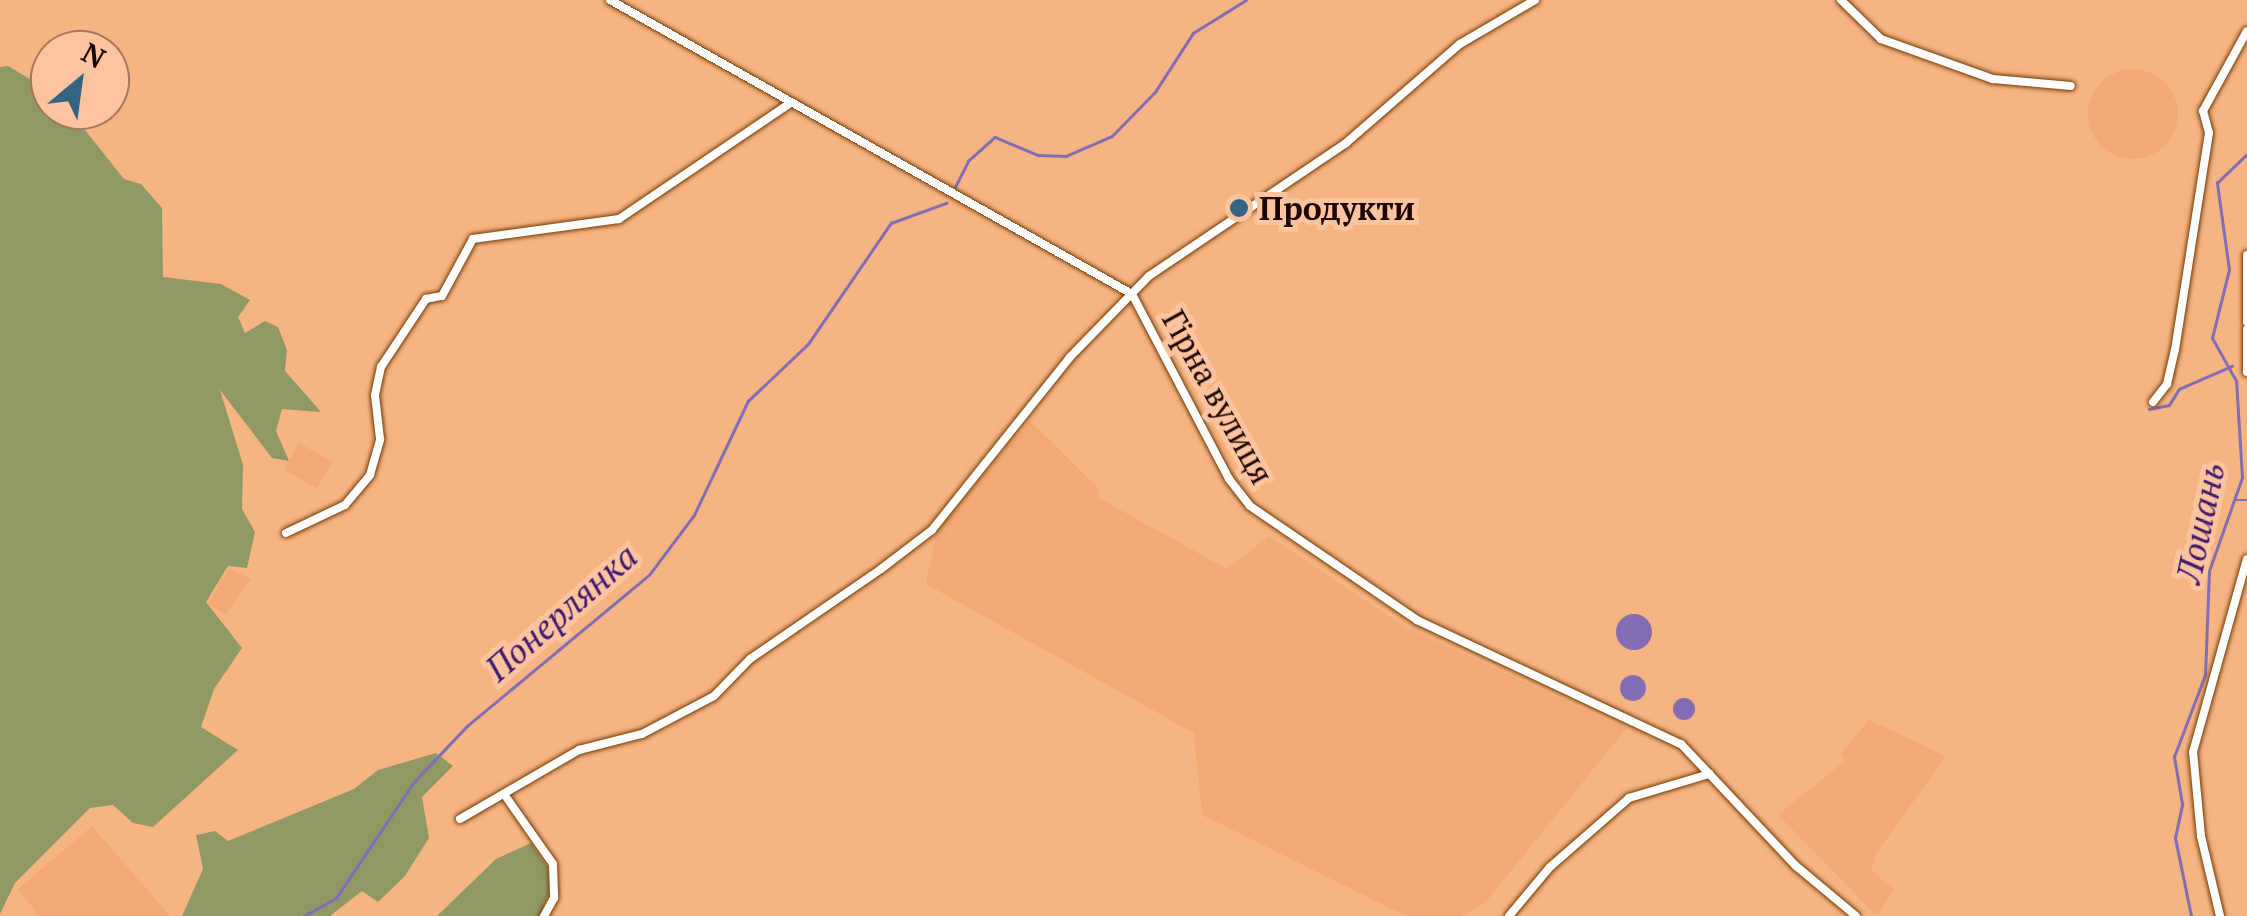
<!DOCTYPE html>
<html>
<head>
<meta charset="utf-8">
<style>
  body { margin:0 }
  #map { position:relative; width:2247px; height:916px; overflow:hidden; background:#f7b483; font-family:"PT Serif",serif }
  div>[style] { position:absolute }
  .built>* { inset:0; background:#f2a974; transform-origin:0 0 }
  .round { border-radius:50% }
  .green>* { inset:0; background:#909865 }
  .water>* { inset:0; background:#836eb4 }
  .stream>* { height:2.5px; margin:-1.25px; padding:0 1.25px; transform-origin:1.25px; border-radius:1.25px; background:#836eb4 }
  .roads { filter:drop-shadow(0 0 2px #743b01) drop-shadow(0 0 2px #743b01) }
  .minor>* { height:8px; margin:-4px; padding:0 4px; transform-origin:4px; border-radius:4px; background:#fff }
  .dots>* { width:28px; height:28px; translate:-50% -50%; box-sizing:border-box; border:5px solid #fbc49e; border-radius:50% }
  span { translate:-50% -50%; white-space:nowrap; text-align:center; line-height:1.15; -webkit-text-stroke:10px #fbc49e; paint-order:stroke }
  .poi-label { font-size:32px; color:#1b0500; font-weight:700 }
  .left { translate:0 -50%; text-align:left }
  .street-label { font-size:32px; color:#1b0500 }
  .water-label { font-size:35px; color:#3e1b70; font-style:italic }
  .north { position:absolute; left:30px; top:30px; width:100px; height:100px; box-sizing:border-box; background:#fbc49e; border:2px solid #a1785f; border-radius:50%; rotate:29deg; font-size:28px; font-weight:700; line-height:40px; text-align:center; color:#1b0500 }
  .north::after { content:''; display:block; margin:auto; width:35px; height:45px; background:#326582; clip-path:polygon(50% 0,100% 100%,50% 72%,0 100%) }
</style>
</head>
<body>
<div id="map">
  <div class="built">
    <div class="round" style="left:2088px;top:69px;width:90px;height:90px"></div>
    <div style="clip-path:polygon(1030px 421px,1100px 490px,1097px 497px,1227px 569px,1269px 536px,1405px 627px,1626px 729px,1485px 903px,1462px 916px,1406px 916px,1202px 815px,1194px 733px,926px 584px,937px 529px)"></div>
    <div style="left:299px;top:443px;width:38px;height:31px;rotate:29deg"></div>
    <div style="clip-path:polygon(229px 568px,251px 579px,226px 614px,208px 604px)"></div>
    <div style="clip-path:polygon(1869px 720px,1946px 756px,1875px 855px,1871px 870px,1894px 890px,1877px 916px,1778px 815px,1845px 761px,1841px 754px)"></div>
    <div style="clip-path:polygon(92px 826px,170px 916px,39px 916px,18px 889px)"></div>
  </div>
  <div class="green">
    <div style="clip-path:polygon(8px 66px,50px 91px,50px 110px,69px 110px,124px 179px,141px 184px,162px 208px,163px 277px,221px 284px,250px 300px,238px 317px,245px 333px,265px 321px,278px 327px,287px 350px,285px 371px,321px 412px,282px 409px,276px 431px,289px 461px,272px 458px,220px 390px,243px 465px,242px 509px,255px 532px,247px 568px,228px 566px,206px 602px,242px 648px,214px 689px,201px 727px,238px 750px,153px 827px,133px 823px,113px 805px,90px 808px,15px 883px,0 914px,0 67px)"></div>
    <div style="clip-path:polygon(436px 753px,453px 766px,422px 797px,429px 838px,405px 876px,378px 902px,362px 891px,330px 916px,182px 916px,203px 869px,196px 835px,215px 831px,228px 841px,354px 789px,378px 770px)"></div>
    <div style="clip-path:polygon(531px 843px,548px 868px,549px 893px,540px 916px,437px 916px,496px 859px)"></div>
  </div>
  <div class="water">
    <div class="round" style="left:1616px;top:614px;width:36px;height:36px"></div>
    <div class="round" style="left:1620px;top:675px;width:26px;height:26px"></div>
    <div class="round" style="left:1673px;top:698px;width:22px;height:22px"></div>
  </div>
  <div class="stream">
    <div style="left:955px;top:187px;width:29px;rotate:-63deg"></div>
    <div style="left:968px;top:161px;width:36px;rotate:-42deg"></div>
    <div style="left:995px;top:137px;width:47px;rotate:22.7deg"></div>
    <div style="left:1038px;top:155px;width:28px;rotate:2deg"></div>
    <div style="left:1066px;top:156px;width:50px;rotate:-23.5deg"></div>
    <div style="left:1112px;top:136px;width:62px;rotate:-45.7deg"></div>
    <div style="left:1155px;top:92px;width:70px;rotate:-57.2deg"></div>
    <div style="left:1193px;top:33px;width:62px;rotate:-31.9deg"></div>
    <div style="left:2149px;top:409px;width:20px;rotate:-11deg"></div>
    <div style="left:2169px;top:405px;width:19px;rotate:-58deg"></div>
    <div style="left:2179px;top:389px;width:58px;rotate:-23.5deg"></div>
    <div style="left:2235px;top:500px;width:12px"></div>
    <div style="left:304px;top:916px;width:37px;rotate:-29deg"></div>
    <div style="left:336px;top:898px;width:140px;rotate:-56.1deg"></div>
    <div style="left:414px;top:782px;width:77px;rotate:-46.6deg"></div>
    <div style="left:467px;top:726px;width:236px;rotate:-39.7deg"></div>
    <div style="left:649px;top:575px;width:75px;rotate:-53.1deg"></div>
    <div style="left:694px;top:515px;width:126px;rotate:-64.7deg"></div>
    <div style="left:748px;top:401px;width:83px;rotate:-43.5deg"></div>
    <div style="left:808px;top:344px;width:147px;rotate:-55.6deg"></div>
    <div style="left:891px;top:223px;width:59px;rotate:-20deg"></div>
    <div style="left:2191px;top:916px;width:80px;rotate:-101.6deg"></div>
    <div style="left:2175px;top:838px;width:35px;rotate:-78deg"></div>
    <div style="left:2182px;top:804px;width:48px;rotate:-99.7deg"></div>
    <div style="left:2174px;top:757px;width:88px;rotate:-69.3deg"></div>
    <div style="left:2205px;top:675px;width:104px;rotate:-87.8deg"></div>
    <div style="left:2209px;top:571px;width:99px;rotate:-70.5deg"></div>
    <div style="left:2242px;top:478px;width:97px;rotate:-93.5deg"></div>
    <div style="left:2236px;top:381px;width:49px;rotate:-119.2deg"></div>
    <div style="left:2212px;top:338px;width:70px;rotate:-76deg"></div>
    <div style="left:2229px;top:270px;width:88px;rotate:-97.9deg"></div>
    <div style="left:2217px;top:183px;width:42px;rotate:-44deg"></div>
  </div>
  <div class="roads">
    <div class="minor">
      <div style="left:610px;top:0;width:599px;rotate:29.39deg"></div>
      <div style="left:1132px;top:294px;width:209px;rotate:62.3deg"></div>
      <div style="left:1229px;top:479px;width:34px;rotate:52deg"></div>
      <div style="left:1250px;top:506px;width:202px;rotate:34.3deg"></div>
      <div style="left:1417px;top:620px;width:292px;rotate:25.2deg"></div>
      <div style="left:1681px;top:744px;width:168px;rotate:46.7deg"></div>
      <div style="left:1796px;top:866px;width:78px;rotate:39.8deg"></div>
      <div style="left:1841px;top:0;width:56px;rotate:44.3deg"></div>
      <div style="left:1881px;top:39px;width:119px;rotate:19.7deg"></div>
      <div style="left:1993px;top:79px;width:78px;rotate:5.1deg"></div>
      <div style="left:2247px;top:255px;width:67px;rotate:90deg"></div>
      <div style="left:2247px;top:329px;width:43px;rotate:90deg"></div>
      <div style="left:2153px;top:402px;width:23px;rotate:-52deg"></div>
      <div style="left:2167px;top:384px;width:35px;rotate:-77deg"></div>
      <div style="left:2175px;top:350px;width:220px;rotate:-81.1deg"></div>
      <div style="left:2209px;top:133px;width:23px;rotate:-105deg"></div>
      <div style="left:2203px;top:111px;width:91px;rotate:-61.2deg"></div>
      <div style="left:286px;top:533px;width:65px;rotate:-25.4deg"></div>
      <div style="left:345px;top:505px;width:39px;rotate:-50deg"></div>
      <div style="left:370px;top:475px;width:37px;rotate:-74deg"></div>
      <div style="left:380px;top:439px;width:44px;rotate:-96.5deg"></div>
      <div style="left:375px;top:395px;width:29px;rotate:-78deg"></div>
      <div style="left:381px;top:367px;width:82px;rotate:-56.5deg"></div>
      <div style="left:426px;top:299px;width:16px;rotate:-11deg"></div>
      <div style="left:442px;top:296px;width:65px;rotate:-61.5deg"></div>
      <div style="left:473px;top:239px;width:147px;rotate:-7.8deg"></div>
      <div style="left:619px;top:219px;width:205px;rotate:-34.1deg"></div>
      <div style="left:504px;top:794px;width:85px;rotate:55deg"></div>
      <div style="left:553px;top:864px;width:34px;rotate:88deg"></div>
      <div style="left:554px;top:898px;width:21px;rotate:119deg"></div>
      <div style="left:460px;top:819px;width:138px;rotate:-30.1deg"></div>
      <div style="left:579px;top:750px;width:65px;rotate:-14.3deg"></div>
      <div style="left:642px;top:734px;width:81px;rotate:-27.8deg"></div>
      <div style="left:714px;top:696px;width:52px;rotate:-45.8deg"></div>
      <div style="left:750px;top:659px;width:159px;rotate:-34.5deg"></div>
      <div style="left:881px;top:569px;width:64px;rotate:-37.4deg"></div>
      <div style="left:932px;top:530px;width:221px;rotate:-51.4deg"></div>
      <div style="left:1070px;top:357px;width:113px;rotate:-45.7deg"></div>
      <div style="left:1149px;top:276px;width:238px;rotate:-34deg"></div>
      <div style="left:1346px;top:143px;width:151px;rotate:-41deg"></div>
      <div style="left:1460px;top:44px;width:87px;rotate:-30.4deg"></div>
      <div style="left:1509px;top:916px;width:64px;rotate:-50.1deg"></div>
      <div style="left:1550px;top:867px;width:105px;rotate:-41.1deg"></div>
      <div style="left:1629px;top:798px;width:84px;rotate:-16.7deg"></div>
      <div style="left:2220px;top:916px;width:82px;rotate:-103.4deg"></div>
      <div style="left:2201px;top:836px;width:84px;rotate:-95.4deg"></div>
      <div style="left:2193px;top:752px;width:200px;rotate:-74.4deg"></div>
    </div>
  </div>
  <div class="dots">
    <div style="left:1239px;top:208px;background:#326582"></div>
  </div>
  <div class="poi-label">
    <span class="left" style="left:1259px;top:208px">Продукти</span>
  </div>
  <div class="street-label">
    <span style="left:1218px;top:397px;rotate:61deg">Гірна вулиця</span>
  </div>
  <div class="water-label">
    <span style="left:2200px;top:523px;rotate:-78deg">Лошань</span>
    <span style="left:561px;top:612px;rotate:-41deg">Понерлянка</span>
  </div>
  <div class="north">N</div>
</div>
</body>
</html>
